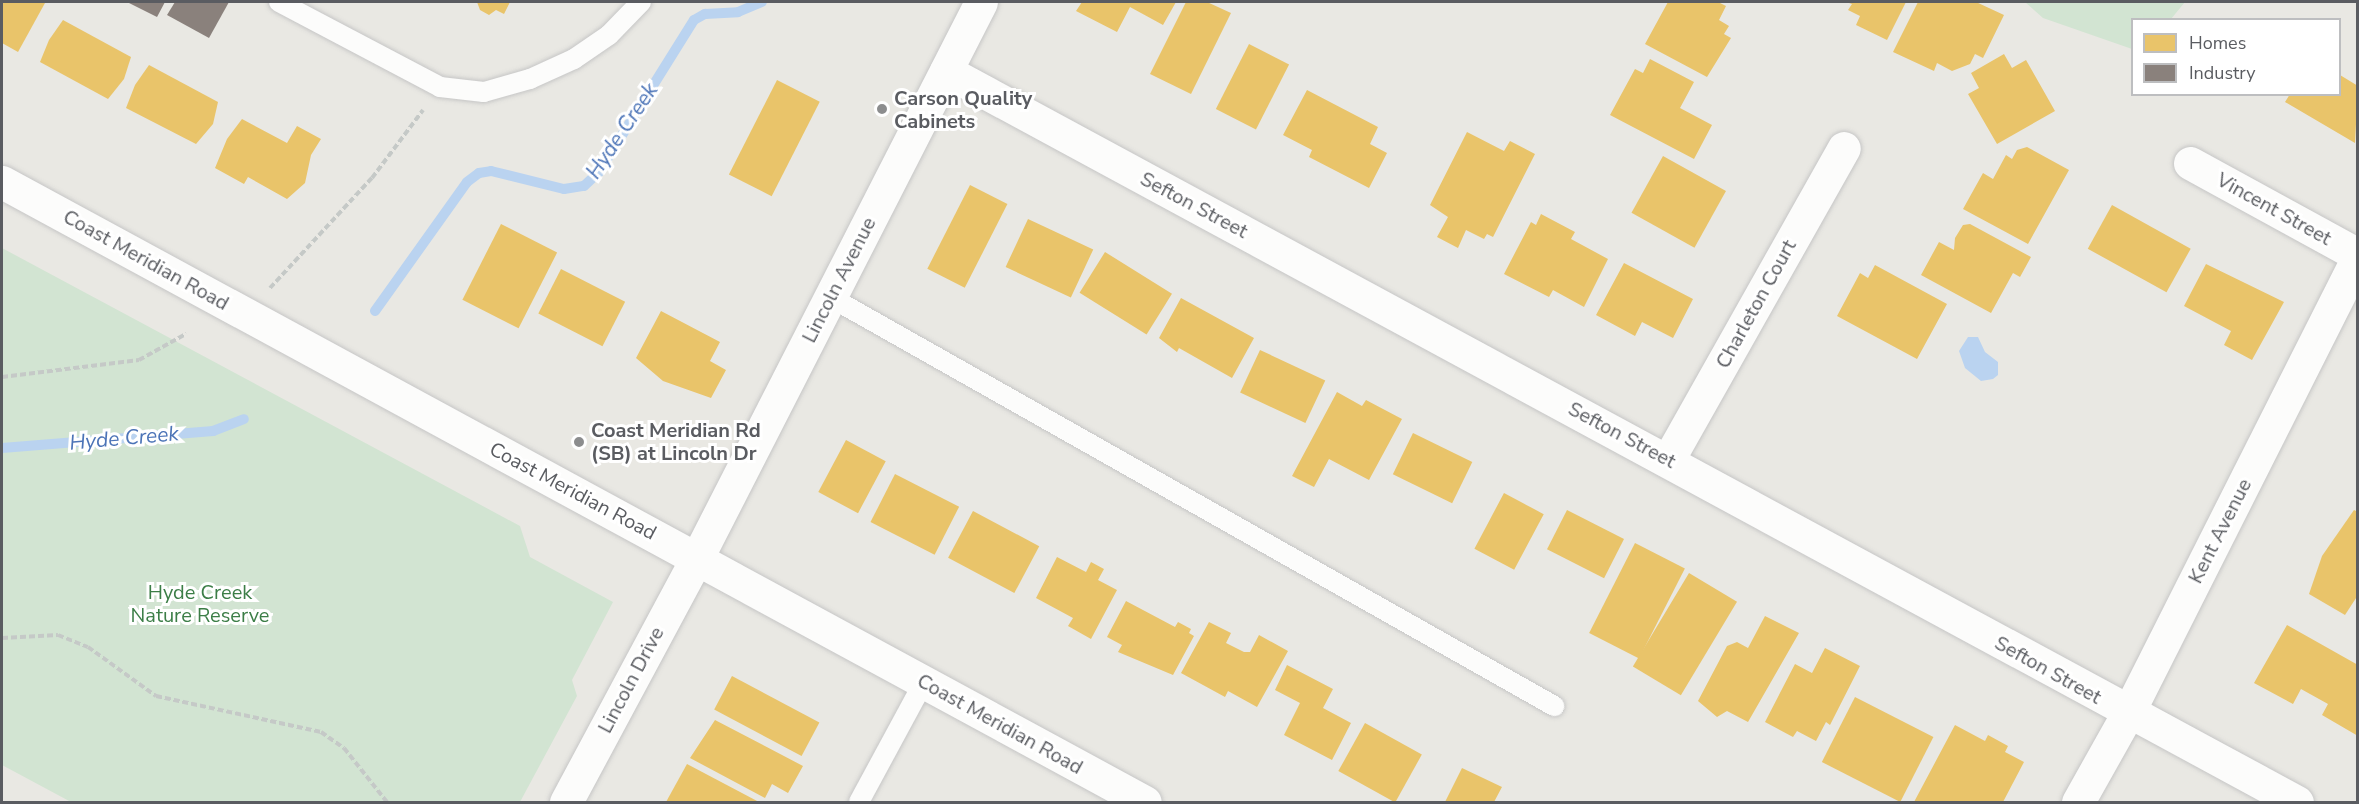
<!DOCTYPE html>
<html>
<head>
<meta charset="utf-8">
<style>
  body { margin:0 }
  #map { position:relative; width:2359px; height:804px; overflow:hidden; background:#e9e8e3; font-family:"Nunito Sans",sans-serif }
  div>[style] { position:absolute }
  .green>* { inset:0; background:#d2e4d2 }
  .water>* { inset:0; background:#bad3f0 }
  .homes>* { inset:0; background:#e9c46a; transform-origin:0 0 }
  .industry>* { inset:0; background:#8a817c }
  .stream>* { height:10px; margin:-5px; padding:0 5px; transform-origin:5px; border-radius:5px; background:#bad3f0 }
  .path>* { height:4px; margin-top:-2px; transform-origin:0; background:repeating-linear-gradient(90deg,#c5c9c7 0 6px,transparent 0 9px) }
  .roads { filter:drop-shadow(0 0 2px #c6c6c6) drop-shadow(0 0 2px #c6c6c6) }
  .lane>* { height:20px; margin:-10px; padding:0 10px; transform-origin:10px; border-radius:10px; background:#fcfcfb }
  .street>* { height:33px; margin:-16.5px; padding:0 16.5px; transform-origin:16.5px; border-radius:16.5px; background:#fcfcfb }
  .secondary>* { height:33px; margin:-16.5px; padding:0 16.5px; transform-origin:16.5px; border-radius:16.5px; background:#fcfcfb }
  .dots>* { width:16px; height:16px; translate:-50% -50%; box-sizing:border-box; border:3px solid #fff; border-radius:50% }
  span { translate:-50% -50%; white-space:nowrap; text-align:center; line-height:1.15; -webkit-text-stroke:6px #fff; paint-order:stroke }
  .poi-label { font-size:20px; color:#5a5c61; font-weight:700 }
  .left { translate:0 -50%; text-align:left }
  .street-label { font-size:20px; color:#5a5c61 }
  .park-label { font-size:20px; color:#3c7e47 }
  .water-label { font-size:21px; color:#4c74b7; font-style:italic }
  .frame { position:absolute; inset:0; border:3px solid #5a5c61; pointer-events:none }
  .legend { position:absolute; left:2131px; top:18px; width:210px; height:78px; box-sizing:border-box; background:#fff; border:2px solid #bdbec0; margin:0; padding:8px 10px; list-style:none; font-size:18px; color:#5a5c61 }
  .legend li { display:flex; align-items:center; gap:12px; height:30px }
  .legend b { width:30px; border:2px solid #bdbec0 }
</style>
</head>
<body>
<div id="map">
  <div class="green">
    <div style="clip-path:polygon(2025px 2px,2185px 2px,2171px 19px,2132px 20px,2132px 49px,2043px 18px)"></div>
    <div style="clip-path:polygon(2px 248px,520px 526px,530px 557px,613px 602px,572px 680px,577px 696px,520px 802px,71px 802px,2px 765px)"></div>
  </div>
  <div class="water">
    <div style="clip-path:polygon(1968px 337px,1978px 337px,1985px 352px,1998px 362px,1998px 375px,1993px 379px,1981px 381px,1965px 368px,1959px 351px)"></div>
  </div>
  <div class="homes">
    <div style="clip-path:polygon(2px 2px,45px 3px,18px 52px,2px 43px)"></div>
    <div style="clip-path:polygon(477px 2px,510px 2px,504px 14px,496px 10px,489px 15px,480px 10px)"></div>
    <div style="clip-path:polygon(1082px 2px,1176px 2px,1163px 25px,1130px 7px,1117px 32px,1076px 11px)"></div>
    <div style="clip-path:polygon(1186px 2px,1207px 2px,1231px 13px,1191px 94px,1150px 74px)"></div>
    <div style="clip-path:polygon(1668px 2px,1718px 2px,1726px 6px,1719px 20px,1729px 26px,1724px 34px,1731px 38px,1707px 77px,1645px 44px)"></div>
    <div style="clip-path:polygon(1846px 2px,1906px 2px,1887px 40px,1856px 25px,1860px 16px,1848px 10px,1852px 4px)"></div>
    <div style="clip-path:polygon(1918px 2px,1976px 2px,2004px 15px,1983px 58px,1975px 54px,1970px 64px,1952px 71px,1937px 63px,1934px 71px,1893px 52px)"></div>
    <div style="clip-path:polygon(63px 20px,131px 57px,124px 79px,108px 99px,40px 62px,49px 40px)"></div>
    <div style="left:1249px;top:44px;width:45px;height:73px;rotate:27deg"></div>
    <div style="clip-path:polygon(2004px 54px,2012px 68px,2026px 60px,2055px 111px,1997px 144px,1968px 94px,1979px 88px,1971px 73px)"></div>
    <div style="clip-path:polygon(1650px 59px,1694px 82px,1680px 108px,1712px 125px,1694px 159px,1610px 115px,1635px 69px,1643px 73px)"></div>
    <div style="clip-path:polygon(149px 65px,218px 102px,213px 124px,196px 144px,126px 108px,135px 85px)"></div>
    <div style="clip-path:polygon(2340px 75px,2358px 86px,2355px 143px,2285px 102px,2290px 94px,2340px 94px)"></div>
    <div style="left:777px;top:80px;width:48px;height:106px;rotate:27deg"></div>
    <div style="clip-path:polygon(1307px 90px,1378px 127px,1370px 144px,1387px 153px,1369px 188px,1309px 157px,1312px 150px,1283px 135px)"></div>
    <div style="clip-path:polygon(242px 119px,287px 143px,297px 126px,321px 139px,311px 155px,305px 183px,287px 199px,248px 177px,244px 184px,215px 168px,227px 139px)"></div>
    <div style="clip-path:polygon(1467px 132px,1504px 151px,1510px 141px,1535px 154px,1493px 237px,1487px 234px,1484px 239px,1466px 230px,1458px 248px,1437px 237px,1448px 217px,1430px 205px)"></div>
    <div style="clip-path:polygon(2027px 147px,2069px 170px,2028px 244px,1963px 209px,1983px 173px,1993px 179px,2006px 155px,2012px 159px,2017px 150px)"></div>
    <div style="left:1663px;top:156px;width:72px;height:65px;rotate:29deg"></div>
    <div style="left:970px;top:185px;width:42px;height:94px;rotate:27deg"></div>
    <div style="left:2112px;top:205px;width:90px;height:50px;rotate:29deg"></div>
    <div style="clip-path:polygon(1541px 214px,1575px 232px,1571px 239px,1608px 259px,1584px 307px,1553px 290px,1549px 297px,1504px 274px,1531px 222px,1536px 225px)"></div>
    <div style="left:1028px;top:219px;width:72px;height:53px;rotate:25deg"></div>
    <div style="left:501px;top:224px;width:63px;height:85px;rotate:27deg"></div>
    <div style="clip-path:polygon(1970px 224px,2031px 257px,2020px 277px,2013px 273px,1991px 313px,1921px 275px,1939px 242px,1954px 250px,1955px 238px,1963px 225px)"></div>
    <div style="left:1105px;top:252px;width:79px;height:48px;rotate:32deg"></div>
    <div style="clip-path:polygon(1624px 263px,1693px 299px,1673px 338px,1642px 322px,1635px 336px,1596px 315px)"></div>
    <div style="clip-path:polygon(2206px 264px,2284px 302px,2252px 360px,2224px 345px,2231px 331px,2184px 306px)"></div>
    <div style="clip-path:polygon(1875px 265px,1947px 304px,1917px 359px,1837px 316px,1860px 273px,1868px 278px)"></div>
    <div style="left:561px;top:269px;width:72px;height:50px;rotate:27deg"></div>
    <div style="clip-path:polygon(1181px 298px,1254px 338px,1232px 378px,1179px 348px,1177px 352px,1159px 338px)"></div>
    <div style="clip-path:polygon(661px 311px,720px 342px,710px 361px,726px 370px,711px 398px,663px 381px,636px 358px)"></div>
    <div style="left:1260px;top:350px;width:72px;height:47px;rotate:25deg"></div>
    <div style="clip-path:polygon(1337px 392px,1362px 406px,1366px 400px,1402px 419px,1369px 480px,1329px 459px,1314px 487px,1292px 476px)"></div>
    <div style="left:1413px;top:433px;width:66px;height:46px;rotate:26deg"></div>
    <div style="left:846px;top:440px;width:45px;height:59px;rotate:28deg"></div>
    <div style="left:895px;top:474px;width:72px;height:54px;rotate:27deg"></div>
    <div style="left:1504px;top:493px;width:45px;height:63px;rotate:28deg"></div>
    <div style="left:1567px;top:510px;width:64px;height:44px;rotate:27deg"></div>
    <div style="clip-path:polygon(2354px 510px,2358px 512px,2358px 595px,2345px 615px,2309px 594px,2322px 556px)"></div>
    <div style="left:973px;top:511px;width:75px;height:53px;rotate:28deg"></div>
    <div style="left:1635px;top:543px;width:56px;height:101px;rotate:27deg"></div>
    <div style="clip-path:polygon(1057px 557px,1086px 572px,1091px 562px,1104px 569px,1098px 580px,1117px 590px,1091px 639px,1068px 626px,1073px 618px,1036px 598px)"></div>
    <div style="left:1689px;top:573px;width:56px;height:109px;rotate:31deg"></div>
    <div style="clip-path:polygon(1126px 601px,1175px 627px,1178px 622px,1191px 629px,1189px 633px,1194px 636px,1173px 675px,1118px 652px,1122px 645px,1107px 637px)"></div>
    <div style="clip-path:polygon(1765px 616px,1799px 633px,1748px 722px,1727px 711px,1717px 717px,1698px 701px,1727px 646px,1737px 642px,1748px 648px)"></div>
    <div style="clip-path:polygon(1209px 622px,1231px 633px,1226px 643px,1244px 652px,1250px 652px,1259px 635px,1288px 651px,1257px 707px,1228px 691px,1225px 697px,1181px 673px)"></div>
    <div style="clip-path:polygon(2287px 625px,2358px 665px,2358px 736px,2322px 715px,2328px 704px,2301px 689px,2293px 704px,2254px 683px)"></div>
    <div style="clip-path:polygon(1825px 648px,1860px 666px,1830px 725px,1826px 722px,1816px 741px,1797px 731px,1793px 737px,1765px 722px,1795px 664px,1812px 673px)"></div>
    <div style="clip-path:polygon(1287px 665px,1333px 689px,1323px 708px,1351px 723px,1332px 760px,1284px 735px,1300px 703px,1275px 690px)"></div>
    <div style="left:732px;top:676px;width:99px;height:38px;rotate:28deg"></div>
    <div style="left:1855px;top:697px;width:88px;height:73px;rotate:27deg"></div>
    <div style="clip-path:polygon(715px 720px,803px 766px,788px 793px,772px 784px,765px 798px,690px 758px)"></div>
    <div style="left:1365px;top:723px;width:65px;height:55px;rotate:29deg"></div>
    <div style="clip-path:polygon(1955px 725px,1985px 741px,1988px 735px,2008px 746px,2005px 752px,2024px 762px,2003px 802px,1914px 802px)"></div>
    <div style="clip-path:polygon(687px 764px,759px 802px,666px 802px)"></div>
    <div style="clip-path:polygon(1462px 768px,1502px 787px,1494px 802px,1445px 802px)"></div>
  </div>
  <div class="industry">
    <div style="clip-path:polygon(127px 2px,165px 2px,157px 17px)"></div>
    <div style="clip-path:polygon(175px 2px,229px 2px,209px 38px,167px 15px)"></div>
  </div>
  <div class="stream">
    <div style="left:375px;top:311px;width:158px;rotate:-54.5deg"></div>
    <div style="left:467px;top:182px;width:15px;rotate:-37deg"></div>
    <div style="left:479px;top:173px;width:12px;rotate:-9deg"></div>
    <div style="left:491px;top:171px;width:75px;rotate:13.9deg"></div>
    <div style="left:564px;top:189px;width:20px;rotate:-9deg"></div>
    <div style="left:584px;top:186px;width:21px;rotate:-43deg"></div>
    <div style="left:599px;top:172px;width:179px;rotate:-58deg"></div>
    <div style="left:694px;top:20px;width:13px;rotate:-29deg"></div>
    <div style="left:705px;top:14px;width:33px;rotate:-3deg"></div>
    <div style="left:738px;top:12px;width:26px;rotate:-23deg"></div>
    <div style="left:2px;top:448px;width:212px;rotate:-4.6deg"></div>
    <div style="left:213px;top:431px;width:33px;rotate:-21deg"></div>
  </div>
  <div class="path">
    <div style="left:270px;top:288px;width:150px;rotate:-47.2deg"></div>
    <div style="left:372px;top:178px;width:85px;rotate:-53.1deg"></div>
    <div style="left:2px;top:377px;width:138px;rotate:-7.1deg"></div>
    <div style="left:139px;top:360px;width:54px;rotate:-29deg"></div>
    <div style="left:2px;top:638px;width:56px;rotate:-3.1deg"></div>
    <div style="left:58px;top:635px;width:32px;rotate:22deg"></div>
    <div style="left:88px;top:647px;width:84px;rotate:35.8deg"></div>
    <div style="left:156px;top:696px;width:169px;rotate:12.3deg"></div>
    <div style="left:321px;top:732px;width:28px;rotate:35deg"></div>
    <div style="left:344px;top:748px;width:69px;rotate:51.5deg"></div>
  </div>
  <div class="roads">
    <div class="lane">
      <div style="left:279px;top:2px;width:182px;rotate:27.8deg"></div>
      <div style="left:440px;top:87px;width:44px;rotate:6.5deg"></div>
      <div style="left:484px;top:92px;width:48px;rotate:-15.8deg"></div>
      <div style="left:530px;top:79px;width:48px;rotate:-24.4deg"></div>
      <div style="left:574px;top:59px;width:42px;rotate:-34.4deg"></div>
      <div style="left:609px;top:35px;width:46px;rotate:-45.9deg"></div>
      <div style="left:830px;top:297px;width:832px;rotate:29.46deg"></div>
      <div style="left:859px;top:802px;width:136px;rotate:-61.6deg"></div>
    </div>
    <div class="street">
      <div style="left:946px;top:71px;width:1536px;rotate:28.42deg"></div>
      <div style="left:2190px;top:163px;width:192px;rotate:28.7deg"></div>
      <div style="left:1668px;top:460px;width:358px;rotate:-60.6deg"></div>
      <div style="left:2078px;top:802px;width:102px;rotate:-60.7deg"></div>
      <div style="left:2128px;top:713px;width:511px;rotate:-63.23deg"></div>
    </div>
    <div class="secondary">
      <div style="left:2px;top:182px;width:1300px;rotate:28.48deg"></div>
      <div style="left:566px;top:802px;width:277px;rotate:-61.8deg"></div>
      <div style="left:697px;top:558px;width:624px;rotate:-62.94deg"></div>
    </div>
  </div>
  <div class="dots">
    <div style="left:882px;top:109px;background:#8c8d8e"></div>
    <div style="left:579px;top:442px;background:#8c8d8e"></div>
  </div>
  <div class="poi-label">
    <span class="left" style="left:894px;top:110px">Carson Quality<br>Cabinets</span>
    <span class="left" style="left:591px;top:442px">Coast Meridian Rd<br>(SB) at Lincoln Dr</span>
  </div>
  <div class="street-label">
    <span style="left:1194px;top:205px;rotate:28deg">Sefton Street</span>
    <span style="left:2274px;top:209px;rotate:29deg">Vincent Street</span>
    <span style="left:146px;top:260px;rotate:29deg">Coast Meridian Road</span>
    <span style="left:839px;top:280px;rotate:-63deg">Lincoln Avenue</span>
    <span style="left:1756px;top:304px;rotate:-61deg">Charleton Court</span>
    <span style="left:1622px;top:435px;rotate:28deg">Sefton Street</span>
    <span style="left:573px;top:491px;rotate:28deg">Coast Meridian Road</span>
    <span style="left:2220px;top:531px;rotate:-63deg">Kent Avenue</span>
    <span style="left:2048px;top:670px;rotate:29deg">Sefton Street</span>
    <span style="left:631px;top:680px;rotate:-62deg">Lincoln Drive</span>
    <span style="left:1000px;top:724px;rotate:29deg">Coast Meridian Road</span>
  </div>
  <div class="park-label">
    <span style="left:200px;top:604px">Hyde Creek<br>Nature Reserve</span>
  </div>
  <div class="water-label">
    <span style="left:622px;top:131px;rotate:-56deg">Hyde Creek</span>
    <span style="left:124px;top:438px;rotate:-5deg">Hyde Creek</span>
  </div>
  <div class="frame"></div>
  <ul class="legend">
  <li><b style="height:16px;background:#e9c46a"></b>Homes</li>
  <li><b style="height:16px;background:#8a817c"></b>Industry</li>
  </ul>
</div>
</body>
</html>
